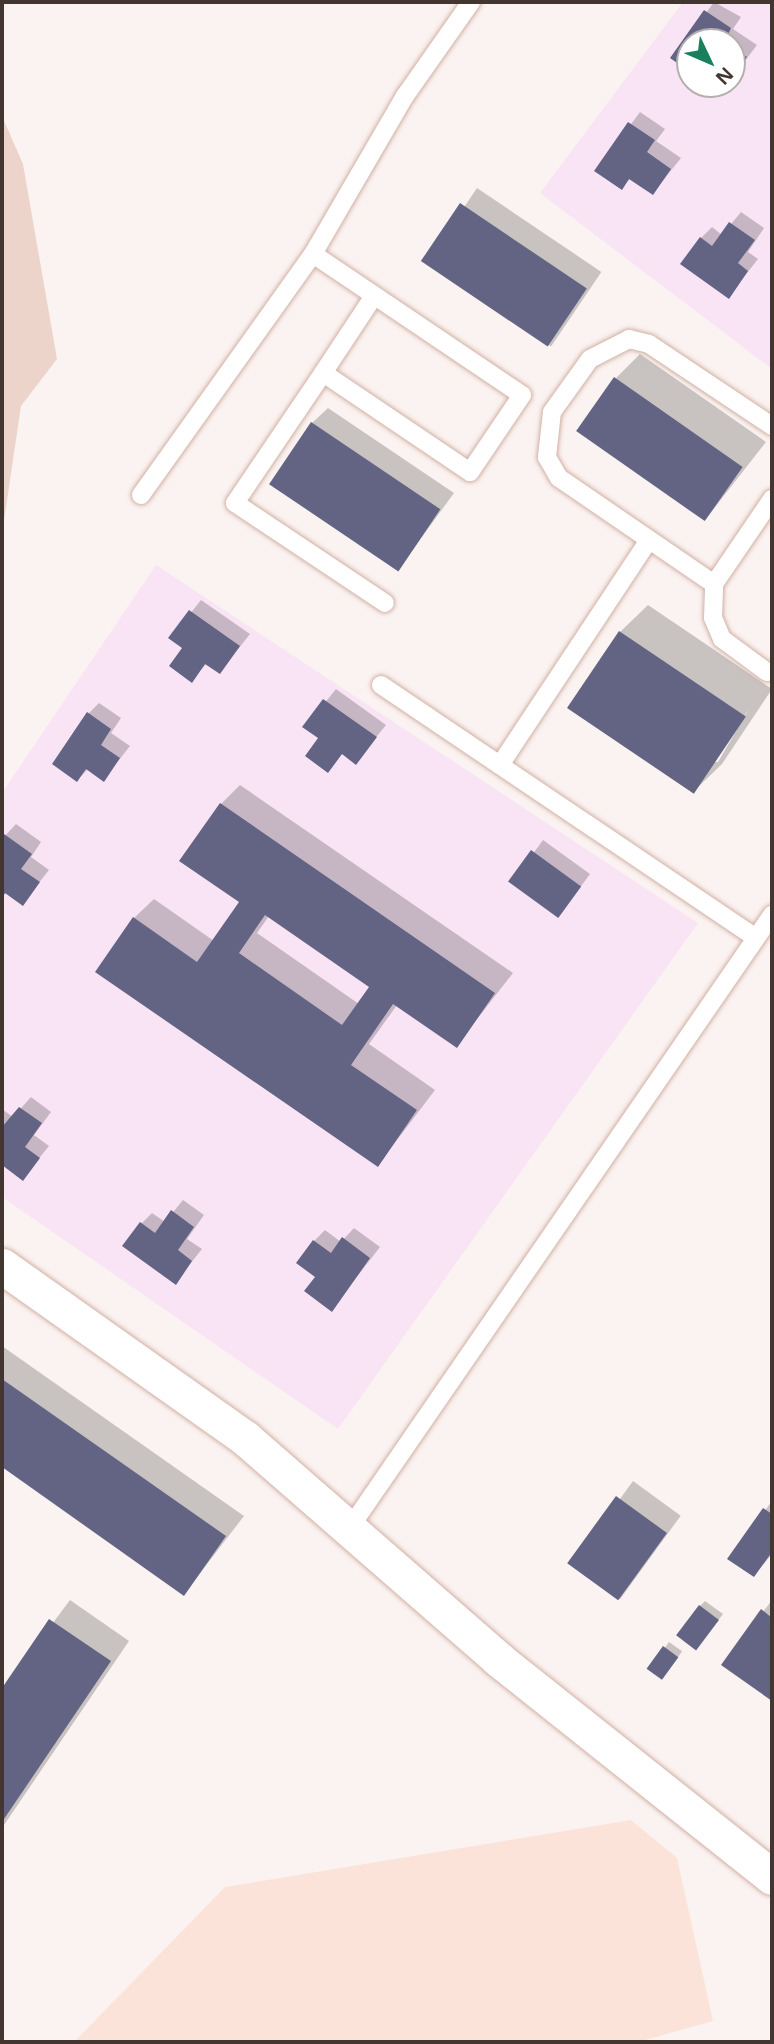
<!DOCTYPE html>
<html>
<head>
<meta charset="utf-8">
<style>
  body { margin:0 }
  #map { position:relative; width:774px; height:2044px; overflow:hidden; background:#fbf3f1; font-family:"Open Sans",sans-serif }
  div>[style] { position:absolute }
  .built>* { inset:0; background:#fce3d9 }
  .education>* { inset:0; background:#f8e4f4 }
  .green>* { inset:0; background:#edd4ca }
  .shadow>* { inset:0; background:#0003; transform-origin:0 0 }
  .building>* { inset:0; background:#636484; transform-origin:0 0 }
  .roads { filter:drop-shadow(0 0 2px #d1b0a4) drop-shadow(0 0 2px #d1b0a4) }
  .lane>* { height:18px; margin:-9px; padding:0 9px; transform-origin:9px; border-radius:9px; background:#fff }
  .street>* { height:35px; margin:-17.5px; padding:0 17.5px; transform-origin:17.5px; border-radius:17.5px; background:#fff }
  span { translate:-50% -50%; white-space:nowrap; text-align:center; line-height:1.15; -webkit-text-stroke:7px #fff; paint-order:stroke }
  .frame { position:absolute; inset:0; border:4px solid #433631; pointer-events:none }
  .north { position:absolute; left:676px; top:28px; width:70px; height:70px; box-sizing:border-box; background:#fff; border:2px solid #b4afad; border-radius:50%; rotate:134deg; font-size:19px; font-weight:700; line-height:28px; text-align:center; color:#433631 }
  .north::after { content:''; display:block; margin:auto; width:24px; height:32px; background:#18815c; clip-path:polygon(50% 0,100% 100%,50% 72%,0 100%) }
</style>
</head>
<body>
<div id="map">
  <div class="built">
    <div style="clip-path:polygon(631px 1820px,677px 1858px,713px 2021px,638px 2042px,74px 2042px,225px 1887px)"></div>
  </div>
  <div class="education">
    <div style="clip-path:polygon(evenodd,683px 2px,772px 2px,772px 369px,540px 193px,683px 2px,690px 42px,732px 42px,732px 84px,690px 84px,690px 42px)"></div>
    <div style="clip-path:polygon(156px 565px,698px 923px,338px 1429px,2px 1197px,2px 793px)"></div>
  </div>
  <div class="green">
    <div style="clip-path:polygon(2px 116px,23px 164px,57px 359px,21px 406px,2px 534px)"></div>
  </div>
  <div class="shadow">
    <div style="clip-path:polygon(714px 2px,741px 17px,733px 29px,757px 45px,732px 78px,732px 42px,690px 42px,690px 70px,673px 58px)"></div>
    <div style="clip-path:polygon(640px 112px,665px 129px,656px 141px,681px 158px,653px 193px,631px 178px,622px 187px,597px 170px)"></div>
    <div style="left:477px;top:188px;width:150px;height:90px;rotate:34deg"></div>
    <div style="clip-path:polygon(741px 212px,764px 228px,748px 252px,758px 259px,729px 296px,701px 238px,712px 227px,722px 235px)"></div>
    <div style="clip-path:polygon(640px 354px,766px 442px,705px 520px,616px 378px)"></div>
    <div style="clip-path:polygon(328px 408px,454px 493px,398px 570px,312px 423px)"></div>
    <div style="clip-path:polygon(201px 600px,250px 634px,220px 672px,207px 663px,192px 680px,184px 647px,171px 638px)"></div>
    <div style="clip-path:polygon(evenodd,648px 605px,772px 689px,722px 764px,694px 791px,620px 632px,648px 605px,749px 709px,718px 762px,713px 762px,749px 709px)"></div>
    <div style="clip-path:polygon(336px 689px,386px 725px,356px 762px,343px 753px,328px 770px,320px 738px,305px 727px)"></div>
    <div style="clip-path:polygon(99px 703px,121px 718px,111px 733px,130px 746px,104px 779px,88px 769px,77px 780px,88px 714px)"></div>
    <div style="clip-path:polygon(evenodd,240px 785px,513px 973px,456px 1046px,397px 1005px,369px 1044px,435px 1090px,378px 1165px,134px 918px,154px 899px,214px 941px,242px 902px,221px 804px,240px 785px,269px 916px,371px 987px,359px 1004px,257px 933px,269px 916px)"></div>
    <div style="clip-path:polygon(16px 824px,41px 842px,31px 857px,49px 870px,23px 903px,7px 892px,2px 897px,2px 839px)"></div>
    <div style="left:543px;top:840px;width:58px;height:51px;rotate:36deg"></div>
    <div style="clip-path:polygon(31px 1097px,51px 1112px,34px 1135px,49px 1146px,23px 1178px,2px 1163px,2px 1109px,13px 1117px)"></div>
    <div style="clip-path:polygon(183px 1200px,204px 1215px,187px 1239px,202px 1249px,175px 1283px,141px 1224px,152px 1213px,165px 1222px)"></div>
    <div style="clip-path:polygon(354px 1228px,380px 1247px,332px 1309px,317px 1276px,314px 1241px,325px 1230px,341px 1242px)"></div>
    <div style="clip-path:polygon(2px 1346px,244px 1516px,184px 1594px,2px 1465px)"></div>
    <div style="left:633px;top:1481px;width:59px;height:103px;rotate:36deg"></div>
    <div style="clip-path:polygon(772px 1501px,772px 1554px,754px 1575px,730px 1558px)"></div>
    <div style="clip-path:polygon(70px 1600px,129px 1641px,2px 1828px,2px 1691px)"></div>
    <div style="clip-path:polygon(772px 1600px,772px 1699px,724px 1664px)"></div>
    <div style="clip-path:polygon(705px 1601px,723px 1614px,697px 1648px,700px 1606px)"></div>
    <div style="left:669px;top:1642px;width:16px;height:34px;rotate:35deg"></div>
  </div>
  <div class="building">
    <div style="clip-path:polygon(704px 10px,731px 28px,725px 42px,690px 42px,690px 72px,670px 58px)"></div>
    <div style="clip-path:polygon(732px 46px,747px 57px,732px 79px)"></div>
    <div style="clip-path:polygon(628px 122px,655px 140px,647px 152px,671px 169px,653px 195px,629px 179px,622px 190px,594px 171px)"></div>
    <div style="left:460px;top:203px;width:153px;height:70px;rotate:34deg"></div>
    <div style="clip-path:polygon(729px 222px,755px 240px,738px 263px,748px 271px,729px 299px,680px 264px,700px 237px,712px 246px)"></div>
    <div style="left:614px;top:377px;width:157px;height:66px;rotate:35deg"></div>
    <div style="left:311px;top:422px;width:156px;height:75px;rotate:34deg"></div>
    <div style="clip-path:polygon(189px 610px,240px 646px,220px 674px,205px 664px,192px 683px,169px 666px,182px 648px,168px 638px)"></div>
    <div style="left:619px;top:631px;width:153px;height:93px;rotate:34deg"></div>
    <div style="clip-path:polygon(323px 699px,377px 737px,356px 765px,342px 754px,328px 773px,305px 756px,318px 738px,302px 727px)"></div>
    <div style="clip-path:polygon(87px 712px,111px 729px,101px 745px,120px 758px,104px 782px,86px 769px,77px 782px,52px 764px)"></div>
    <div style="clip-path:polygon(evenodd,220px 803px,495px 993px,457px 1048px,393px 1004px,351px 1065px,417px 1110px,378px 1167px,95px 972px,133px 917px,197px 962px,239px 902px,179px 861px,220px 803px,265px 915px,369px 987px,342px 1025px,239px 953px,265px 915px)"></div>
    <div style="clip-path:polygon(4px 834px,32px 854px,21px 869px,40px 882px,23px 906px,5px 893px,2px 897px)"></div>
    <div style="left:531px;top:850px;width:62px;height:39px;rotate:36deg"></div>
    <div style="clip-path:polygon(19px 1107px,42px 1123px,25px 1147px,40px 1158px,23px 1181px,2px 1165px,2px 1127px)"></div>
    <div style="clip-path:polygon(171px 1210px,194px 1227px,178px 1250px,192px 1261px,176px 1285px,122px 1246px,140px 1222px,155px 1233px)"></div>
    <div style="clip-path:polygon(342px 1237px,370px 1258px,332px 1312px,304px 1291px,315px 1277px,296px 1263px,313px 1240px,331px 1253px)"></div>
    <div style="clip-path:polygon(2px 1379px,226px 1536px,184px 1596px,2px 1467px)"></div>
    <div style="left:616px;top:1496px;width:63px;height:83px;rotate:36deg"></div>
    <div style="clip-path:polygon(763px 1508px,772px 1514px,772px 1552px,754px 1577px,727px 1559px)"></div>
    <div style="left:699px;top:1605px;width:25px;height:38px;rotate:37deg"></div>
    <div style="clip-path:polygon(761px 1609px,772px 1618px,772px 1701px,721px 1665px)"></div>
    <div style="clip-path:polygon(49px 1619px,111px 1661px,2px 1822px,2px 1688px)"></div>
    <div style="left:663px;top:1646px;width:19px;height:28px;rotate:36deg"></div>
  </div>
  <div class="roads">
    <div class="lane">
      <div style="left:313px;top:254px;width:252px;rotate:34deg"></div>
      <div style="left:522px;top:395px;width:93px;rotate:124deg"></div>
      <div style="left:470px;top:472px;width:177px;rotate:-146deg"></div>
      <div style="left:323px;top:373px;width:157px;rotate:124.1deg"></div>
      <div style="left:235px;top:503px;width:180px;rotate:33.7deg"></div>
      <div style="left:323px;top:373px;width:92px;rotate:-56.5deg"></div>
      <div style="left:141px;top:495px;width:296px;rotate:-54.5deg"></div>
      <div style="left:313px;top:254px;width:183px;rotate:-59.8deg"></div>
      <div style="left:405px;top:96px;width:115px;rotate:-54.9deg"></div>
      <div style="left:714px;top:584px;width:188px;rotate:-145.6deg"></div>
      <div style="left:559px;top:478px;width:24px;rotate:-120deg"></div>
      <div style="left:547px;top:457px;width:45px;rotate:-83.7deg"></div>
      <div style="left:552px;top:412px;width:65px;rotate:-54.4deg"></div>
      <div style="left:590px;top:359px;width:44px;rotate:-27.1deg"></div>
      <div style="left:629px;top:339px;width:21px;rotate:14deg"></div>
      <div style="left:649px;top:344px;width:148px;rotate:33.7deg"></div>
      <div style="left:767px;top:672px;width:56px;rotate:-143.7deg"></div>
      <div style="left:722px;top:639px;width:23px;rotate:-113deg"></div>
      <div style="left:713px;top:618px;width:34px;rotate:-88deg"></div>
      <div style="left:714px;top:584px;width:103px;rotate:-55.7deg"></div>
      <div style="left:381px;top:685px;width:452px;rotate:34deg"></div>
      <div style="left:500px;top:765px;width:270px;rotate:-56.5deg"></div>
      <div style="left:349px;top:1529px;width:746px;rotate:-55.44deg"></div>
    </div>
    <div class="street">
      <div style="left:2px;top:1266px;width:298px;rotate:35.3deg"></div>
      <div style="left:245px;top:1438px;width:336px;rotate:41.1deg"></div>
      <div style="left:498px;top:1659px;width:350px;rotate:38.5deg"></div>
    </div>
  </div>
  <div class="frame"></div>
  <div class="north">N</div>
</div>
</body>
</html>
